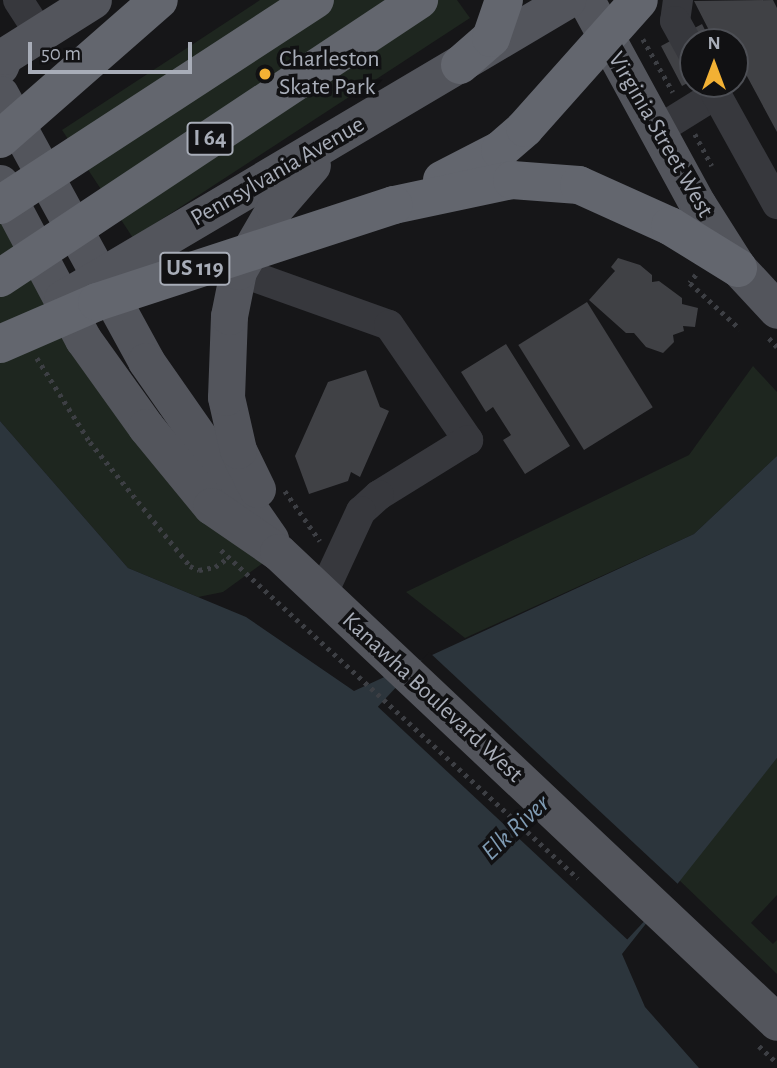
<!DOCTYPE html>
<html>
<head>
<meta charset="utf-8">
<style>
  body { margin:0 }
  #map { position:relative; width:777px; height:1068px; overflow:hidden; background:#161618; font-family:"Alegreya Sans",sans-serif }
  div>[style] { position:absolute }
  .green>* { inset:0; background:#1e261f }
  .water>* { inset:0; background:#2c353c }
  .pier>* { inset:0; background:#161618; transform-origin:0 0 }
  .building>* { inset:0; background:#404145; transform-origin:0 0 }
  .path>* { height:4.5px; margin-top:-2.25px; transform-origin:0; background:repeating-linear-gradient(90deg,#3d3f44 0 3.5px,transparent 0 8.5px) }
  .minor>* { height:30px; margin:-15px; padding:0 15px; transform-origin:15px; border-radius:15px; background:#37383d }
  .major>* { height:37px; margin:-18.5px; padding:0 18.5px; transform-origin:18.5px; border-radius:18.5px; background:#53555c }
  .highway>* { height:38px; margin:-19px; padding:0 19px; transform-origin:19px; border-radius:19px; background:#63666e }
  .highway-bridge>* { height:38px; margin:-19px; padding:0 19px; transform-origin:19px; border-radius:19px; background:#63666e }
  .dots>* { width:19px; height:19px; translate:-50% -50%; box-sizing:border-box; border:4px solid #111113; border-radius:50% }
  span { translate:-50% -50%; white-space:nowrap; text-align:center; line-height:1.15; -webkit-text-stroke:7px #111113; paint-order:stroke }
  .shield-label span { padding:2px 5px; background:#111113; border:2px solid; border-radius:5px; -webkit-text-stroke-width:0 }
  .shield-label { font-size:23px; color:#a8adb8; font-weight:700 }
  .poi-label { font-size:24px; color:#a8adb8 }
  .left { translate:0 -50%; text-align:left }
  .street-label { font-size:24px; color:#a8adb8 }
  .water-label { font-size:26px; color:#7f9bb3; font-style:italic }
  .north { position:absolute; left:679px; top:28px; width:70px; height:70px; box-sizing:border-box; background:#111113; border:2px solid #4d4f55; border-radius:50%; rotate:0deg; font-size:19px; font-weight:700; line-height:28px; text-align:center; color:#a8adb8 }
  .north::after { content:''; display:block; margin:auto; width:24px; height:32px; background:#f2b134; clip-path:polygon(50% 0,100% 100%,50% 72%,0 100%) }
  .scale { position:absolute; left:28px; top:42px; width:164px; height:32px; box-sizing:border-box; border:4px solid #a8adb8; border-top:0; padding-left:9px; font-size:21px; line-height:24px; white-space:nowrap; color:#a8adb8; -webkit-text-stroke:5px #111113; paint-order:stroke }
</style>
</head>
<body>
<div id="map">
  <div class="green">
    <div style="clip-path:polygon(260px 0,457px 0,470px 18px,133px 238px,62px 130px)"></div>
    <div style="clip-path:polygon(0 183px,83px 339px,278px 552px,223px 592px,198px 597px,128px 568px,0 421px)"></div>
    <div style="clip-path:polygon(753px 366px,777px 392px,777px 456px,694px 534px,465px 638px,406px 592px,689px 455px)"></div>
    <div style="clip-path:polygon(777px 758px,777px 895px,751px 923px,773px 944px,777px 940px,777px 974px,678px 879px)"></div>
  </div>
  <div class="water">
    <div style="clip-path:polygon(0 421px,128px 568px,246px 617px,354px 691px,694px 534px,777px 456px,777px 758px,622px 954px,645px 1007px,699px 1068px,0 1068px)"></div>
  </div>
  <div class="pier">
    <div style="left:429px;top:652px;width:341px;height:75px;rotate:43deg"></div>
  </div>
  <div class="building">
    <div style="clip-path:polygon(773px 0,777px 8px,777px 132px,735px 54px,735px 42px,715px 42px,694px 1px)"></div>
    <div style="clip-path:polygon(702px 24px,711px 42px,693px 42px,693px 80px,682px 86px,661px 46px)"></div>
    <div style="clip-path:polygon(618px 258px,640px 265px,652px 275px,652px 282px,659px 281px,682px 298px,682px 304px,698px 308px,695px 327px,683px 326px,684px 331px,673px 335px,674px 342px,663px 353px,646px 347px,634px 333px,626px 333px,589px 300px,615px 271px,611px 267px)"></div>
    <div style="left:587px;top:302px;width:124px;height:81px;rotate:58deg"></div>
    <div style="clip-path:polygon(506px 344px,570px 446px,525px 474px,503px 440px,511px 435px,493px 407px,486px 412px,461px 372px)"></div>
    <div style="clip-path:polygon(366px 370px,380px 407px,389px 411px,360px 477px,351px 472px,348px 481px,309px 494px,295px 456px,328px 382px)"></div>
  </div>
  <div class="path">
    <div style="left:643px;top:39px;width:61px;rotate:60.5deg"></div>
    <div style="left:695px;top:134px;width:36px;rotate:62deg"></div>
    <div style="left:696px;top:275px;width:10px;rotate:127deg"></div>
    <div style="left:690px;top:283px;width:68px;rotate:42.6deg"></div>
    <div style="left:769px;top:338px;width:12px;rotate:48deg"></div>
    <div style="left:37px;top:358px;width:99px;rotate:57.8deg"></div>
    <div style="left:90px;top:442px;width:159px;rotate:51.1deg"></div>
    <div style="left:190px;top:566px;width:10px;rotate:24deg"></div>
    <div style="left:199px;top:570px;width:16px;rotate:-11deg"></div>
    <div style="left:215px;top:567px;width:16px;rotate:-35deg"></div>
    <div style="left:285px;top:491px;width:61px;rotate:55deg"></div>
    <div style="left:221px;top:550px;width:485px;rotate:42.6deg"></div>
    <div style="left:759px;top:1046px;width:25px;rotate:43deg"></div>
  </div>
  <div class="minor">
    <div style="left:18px;top:0;width:40px;rotate:57.1deg"></div>
    <div style="left:678px;top:0;width:21px;rotate:98deg"></div>
    <div style="left:675px;top:21px;width:37px;rotate:61deg"></div>
    <div style="left:655px;top:132px;width:72px;rotate:-31.9deg"></div>
    <div style="left:716px;top:94px;width:126px;rotate:61deg"></div>
    <div style="left:238px;top:271px;width:160px;rotate:19.7deg"></div>
    <div style="left:389px;top:325px;width:140px;rotate:55.5deg"></div>
    <div style="left:468px;top:440px;width:105px;rotate:148.3deg"></div>
    <div style="left:379px;top:495px;width:24px;rotate:138deg"></div>
    <div style="left:361px;top:511px;width:95px;rotate:114.9deg"></div>
  </div>
  <div class="major">
    <div style="left:586px;top:0;width:234px;rotate:61.4deg"></div>
    <div style="left:698px;top:205px;width:75px;rotate:57.6deg"></div>
    <div style="left:738px;top:268px;width:57px;rotate:47.1deg"></div>
    <div style="left:0;top:66px;width:11px;rotate:-68deg"></div>
    <div style="left:4px;top:56px;width:105px;rotate:-32.2deg"></div>
    <div style="left:0;top:94px;width:304px;rotate:61.3deg"></div>
    <div style="left:146px;top:361px;width:217px;rotate:55.1deg"></div>
    <div style="left:0;top:183px;width:177px;rotate:62deg"></div>
    <div style="left:83px;top:339px;width:108px;rotate:54.4deg"></div>
    <div style="left:146px;top:427px;width:102px;rotate:50.6deg"></div>
    <div style="left:211px;top:506px;width:81px;rotate:34.5deg"></div>
    <div style="left:278px;top:552px;width:685px;rotate:43.29deg"></div>
    <div style="left:62px;top:299px;width:587px;rotate:-30.63deg"></div>
    <div style="left:257px;top:489px;width:43px;rotate:-116deg"></div>
    <div style="left:238px;top:450px;width:54px;rotate:-102.8deg"></div>
    <div style="left:226px;top:397px;width:81px;rotate:-87.9deg"></div>
    <div style="left:229px;top:316px;width:46px;rotate:-78.7deg"></div>
    <div style="left:238px;top:271px;width:72px;rotate:-59.9deg"></div>
    <div style="left:274px;top:209px;width:58px;rotate:-49.2deg"></div>
  </div>
  <div class="highway">
    <div style="left:460px;top:65px;width:41px;rotate:-41.1deg"></div>
    <div style="left:491px;top:38px;width:40px;rotate:-71.1deg"></div>
    <div style="left:442px;top:180px;width:65px;rotate:-27.3deg"></div>
    <div style="left:500px;top:150px;width:33px;rotate:-41deg"></div>
    <div style="left:525px;top:128px;width:171px;rotate:-48.3deg"></div>
    <div style="left:394px;top:205px;width:121px;rotate:-12deg"></div>
    <div style="left:512px;top:180px;width:67px;rotate:4.3deg"></div>
    <div style="left:579px;top:185px;width:100px;rotate:24.3deg"></div>
    <div style="left:670px;top:226px;width:80px;rotate:31.7deg"></div>
  </div>
  <div class="highway-bridge">
    <div style="left:0;top:139px;width:211px;rotate:-41.2deg"></div>
    <div style="left:0;top:205px;width:376px;rotate:-33.1deg"></div>
    <div style="left:0;top:278px;width:503px;rotate:-33.56deg"></div>
    <div style="left:0;top:344px;width:106px;rotate:-23.4deg"></div>
    <div style="left:97px;top:302px;width:312px;rotate:-18.1deg"></div>
  </div>
  <div class="dots">
    <div style="left:265px;top:74px;background:#f2b134"></div>
  </div>
  <div class="shield-label">
    <span style="left:210px;top:139px">I 64</span>
    <span style="left:195px;top:269px">US 119</span>
  </div>
  <div class="poi-label">
    <span class="left" style="left:279px;top:74px">Charleston<br>Skate Park</span>
  </div>
  <div class="street-label">
    <span style="left:660px;top:135px;rotate:60deg">Virginia Street West</span>
    <span style="left:278px;top:172px;rotate:-30deg">Pennsylvania Avenue</span>
    <span style="left:432px;top:698px;rotate:43deg">Kanawha Boulevard West</span>
  </div>
  <div class="water-label">
    <span style="left:516px;top:828px;rotate:-43deg">Elk River</span>
  </div>
  <div class="north">N</div>
  <div class="scale">50 m</div>
</div>
</body>
</html>
